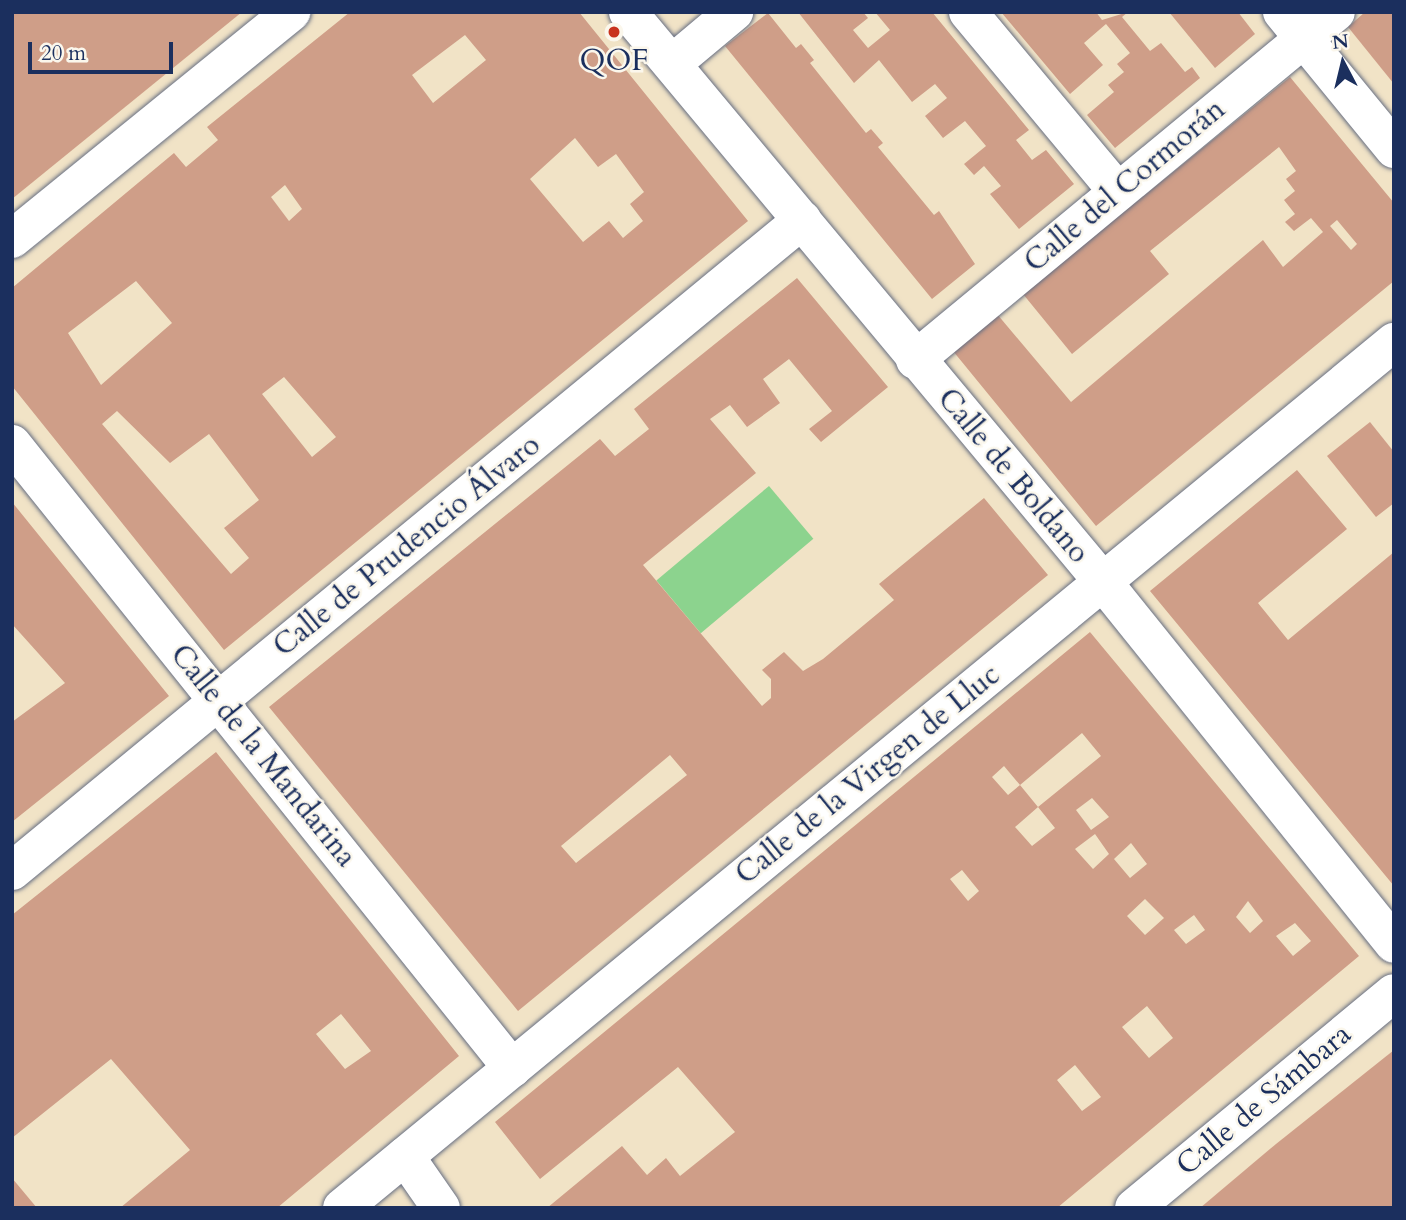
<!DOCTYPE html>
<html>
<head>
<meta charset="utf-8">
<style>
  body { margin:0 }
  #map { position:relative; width:1406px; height:1220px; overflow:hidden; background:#f1e3c6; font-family:Cardo,serif }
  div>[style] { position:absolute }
  .green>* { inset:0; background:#8cd38e; transform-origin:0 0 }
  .building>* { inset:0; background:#cf9e88 }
  .roads { filter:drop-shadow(0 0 2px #666e82) drop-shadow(0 0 2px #666e82) }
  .minor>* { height:38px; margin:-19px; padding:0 19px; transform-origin:19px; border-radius:19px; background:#fff }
  .dots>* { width:19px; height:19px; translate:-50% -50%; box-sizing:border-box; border:4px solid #fbf7ec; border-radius:50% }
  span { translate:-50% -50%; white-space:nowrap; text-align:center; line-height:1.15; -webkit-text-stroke:5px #fbf7ec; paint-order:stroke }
  .poi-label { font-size:30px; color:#1b2f5e }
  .street-label { font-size:30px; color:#1b2f5e }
  .frame { position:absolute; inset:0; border:14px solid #1b2f5e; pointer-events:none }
  .north { position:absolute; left:1308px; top:28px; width:70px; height:70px; -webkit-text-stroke:5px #fbf7ec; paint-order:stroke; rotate:353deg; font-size:19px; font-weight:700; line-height:28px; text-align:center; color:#1b2f5e }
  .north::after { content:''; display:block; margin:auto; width:24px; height:32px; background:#1b2f5e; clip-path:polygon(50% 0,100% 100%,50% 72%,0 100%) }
  .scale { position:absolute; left:28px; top:42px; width:145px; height:32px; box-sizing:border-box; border:4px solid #1b2f5e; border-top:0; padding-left:9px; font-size:21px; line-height:24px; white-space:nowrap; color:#1b2f5e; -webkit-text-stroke:5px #fbf7ec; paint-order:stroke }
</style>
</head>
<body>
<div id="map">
  <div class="green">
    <div style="left:769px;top:486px;width:69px;height:147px;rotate:50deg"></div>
  </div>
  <div class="building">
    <div style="clip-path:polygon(12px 12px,242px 12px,12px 199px)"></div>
    <div style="clip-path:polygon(evenodd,350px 12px,579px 12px,748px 221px,224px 650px,12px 386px,12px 288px,174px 153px,186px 167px,218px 140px,207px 127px,350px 12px,465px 35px,486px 60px,433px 103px,412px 75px,465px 35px,350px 12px,575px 138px,598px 167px,616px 154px,644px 192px,630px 204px,643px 221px,623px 238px,609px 221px,583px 242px,530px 179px,575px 138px,350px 12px,285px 185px,302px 209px,289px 221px,271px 197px,285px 185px,350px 12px,136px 281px,172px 323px,101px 385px,68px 333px,136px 281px,350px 12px,284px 377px,336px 437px,312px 457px,262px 394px,284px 377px,350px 12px,117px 411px,170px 463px,209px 434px,259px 500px,224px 528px,249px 558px,231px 574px,102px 424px,117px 411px)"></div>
    <div style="clip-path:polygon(798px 12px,863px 12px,868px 18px,853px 30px,868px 48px,890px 30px,875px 12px,932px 12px,1029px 130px,1016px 140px,1032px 160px,1046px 150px,1074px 184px,1019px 229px,990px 194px,1001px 186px,984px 166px,974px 175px,964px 164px,986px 146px,965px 121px,943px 138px,925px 116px,947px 98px,935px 84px,912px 102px,879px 60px,854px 83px)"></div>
    <div style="clip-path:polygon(1001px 12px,1096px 12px,1102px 20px,1128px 12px,1122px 17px,1150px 51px,1161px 43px,1185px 72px,1192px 67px,1200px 78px,1115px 148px,1087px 115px,1114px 92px,1108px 85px,1124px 72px,1117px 64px,1130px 53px,1106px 24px,1084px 43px,1103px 65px,1070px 94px)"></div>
    <div style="clip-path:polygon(1169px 12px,1238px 12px,1255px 34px,1215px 68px)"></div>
    <div style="clip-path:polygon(1365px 12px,1394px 12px,1394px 84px,1348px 27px)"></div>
    <div style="clip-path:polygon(768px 13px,796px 48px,801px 44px,814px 60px,810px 63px,866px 133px,871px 129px,883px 143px,878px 147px,934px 215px,939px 211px,975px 264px,932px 299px,725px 46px)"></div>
    <div style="clip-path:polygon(evenodd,1290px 77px,1394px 203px,1394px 281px,1096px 526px,953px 351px,997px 314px,1071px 402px,1263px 240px,1283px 267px,1323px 232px,1311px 218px,1294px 231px,1285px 222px,1295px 214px,1284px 200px,1295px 191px,1286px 179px,1296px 171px,1279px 147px,1150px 251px,1169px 274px,1072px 354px,1023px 294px,1290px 77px,1337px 220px,1357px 244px,1351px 250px,1330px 226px,1337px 220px)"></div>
    <div style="clip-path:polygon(evenodd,797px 278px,888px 387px,821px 442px,809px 429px,832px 411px,789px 359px,763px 379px,780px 403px,747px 427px,730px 405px,710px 419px,756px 473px,643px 565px,762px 706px,771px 698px,771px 679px,762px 670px,784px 652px,803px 671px,823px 659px,894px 600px,879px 584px,984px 498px,1048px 575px,518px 1011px,269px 707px,600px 439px,615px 456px,649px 429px,634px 409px,797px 278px,670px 755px,687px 775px,576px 863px,561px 846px,670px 755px)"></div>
    <div style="clip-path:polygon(1370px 422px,1394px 452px,1394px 503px,1376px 517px,1327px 456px)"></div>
    <div style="clip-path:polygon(1297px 470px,1347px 529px,1258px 603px,1288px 640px,1394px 552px,1394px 886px,1150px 591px)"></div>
    <div style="clip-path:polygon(12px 502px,169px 696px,12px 822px,12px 722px,65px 683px,12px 624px)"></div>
    <div style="clip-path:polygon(evenodd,1090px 632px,1359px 956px,1057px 1208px,547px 1208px,622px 1146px,647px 1175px,666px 1158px,680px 1176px,735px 1132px,678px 1067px,540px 1179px,495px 1122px,1090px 632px,1082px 733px,1101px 756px,1038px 807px,1055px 828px,1032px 846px,1015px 827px,1038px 807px,1020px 785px,1008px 795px,992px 777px,1004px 766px,1020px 785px,1082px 733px,1090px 632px,1092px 798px,1109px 817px,1091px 830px,1076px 810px,1092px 798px,1090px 632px,1095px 834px,1109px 854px,1093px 869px,1075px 849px,1095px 834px,1090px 632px,1131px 843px,1147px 864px,1130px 878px,1114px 859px,1131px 843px,1090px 632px,962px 870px,979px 891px,968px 901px,950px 879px,962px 870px,1090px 632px,1145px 899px,1164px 918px,1145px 935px,1127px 916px,1145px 899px,1090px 632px,1248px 901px,1263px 921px,1250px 933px,1236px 917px,1248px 901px,1090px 632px,1194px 915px,1205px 930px,1186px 944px,1174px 930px,1194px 915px,1090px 632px,1295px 923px,1311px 941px,1293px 956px,1276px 936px,1295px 923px,1090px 632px,1147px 1006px,1173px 1038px,1149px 1058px,1122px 1027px,1147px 1006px,1090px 632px,1075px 1065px,1101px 1097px,1082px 1111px,1057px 1080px,1075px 1065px)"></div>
    <div style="clip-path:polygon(evenodd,216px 752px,459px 1056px,277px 1208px,120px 1208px,190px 1150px,111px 1059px,12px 1138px,12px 915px,216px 752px,341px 1014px,371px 1051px,345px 1069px,316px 1034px,341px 1014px)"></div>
    <div style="clip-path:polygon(1394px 1050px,1394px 1208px,1200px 1208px,1276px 1144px)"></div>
    <div style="clip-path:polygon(12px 1178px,37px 1208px,12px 1208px)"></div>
  </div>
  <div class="roads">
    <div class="minor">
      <div style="left:628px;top:12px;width:742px;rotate:50.19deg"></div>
      <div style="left:1103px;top:582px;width:464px;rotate:51.2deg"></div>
      <div style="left:968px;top:12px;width:234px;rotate:50.2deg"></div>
      <div style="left:1282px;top:12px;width:177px;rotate:50.7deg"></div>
      <div style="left:673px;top:63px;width:80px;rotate:-39.9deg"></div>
      <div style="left:12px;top:239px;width:360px;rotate:-39.1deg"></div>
      <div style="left:915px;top:360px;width:546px;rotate:-39.58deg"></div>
      <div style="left:12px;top:444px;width:800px;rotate:51.3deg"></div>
      <div style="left:12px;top:871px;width:1024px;rotate:-39.49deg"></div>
      <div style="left:405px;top:1156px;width:63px;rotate:55.3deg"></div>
      <div style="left:342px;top:1208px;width:1363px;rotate:-39.46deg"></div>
      <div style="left:1134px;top:1208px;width:337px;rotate:-39.6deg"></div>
    </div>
  </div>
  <div class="dots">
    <div style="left:614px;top:32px;background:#c8321e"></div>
  </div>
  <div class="poi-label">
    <span style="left:614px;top:61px">QOF</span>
  </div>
  <div class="street-label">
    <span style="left:1125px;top:186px;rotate:-40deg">Calle del Cormorán</span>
    <span style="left:1013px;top:476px;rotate:50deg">Calle de Boldano</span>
    <span style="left:407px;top:546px;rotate:-39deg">Calle de Prudencio Álvaro</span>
    <span style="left:263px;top:756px;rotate:51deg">Calle de la Mandarina</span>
    <span style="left:868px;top:775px;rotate:-39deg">Calle de la Virgen de Lluc</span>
    <span style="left:1264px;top:1100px;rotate:-40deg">Calle de Sámbara</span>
  </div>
  <div class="frame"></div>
  <div class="north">N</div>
  <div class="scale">20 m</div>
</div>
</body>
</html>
